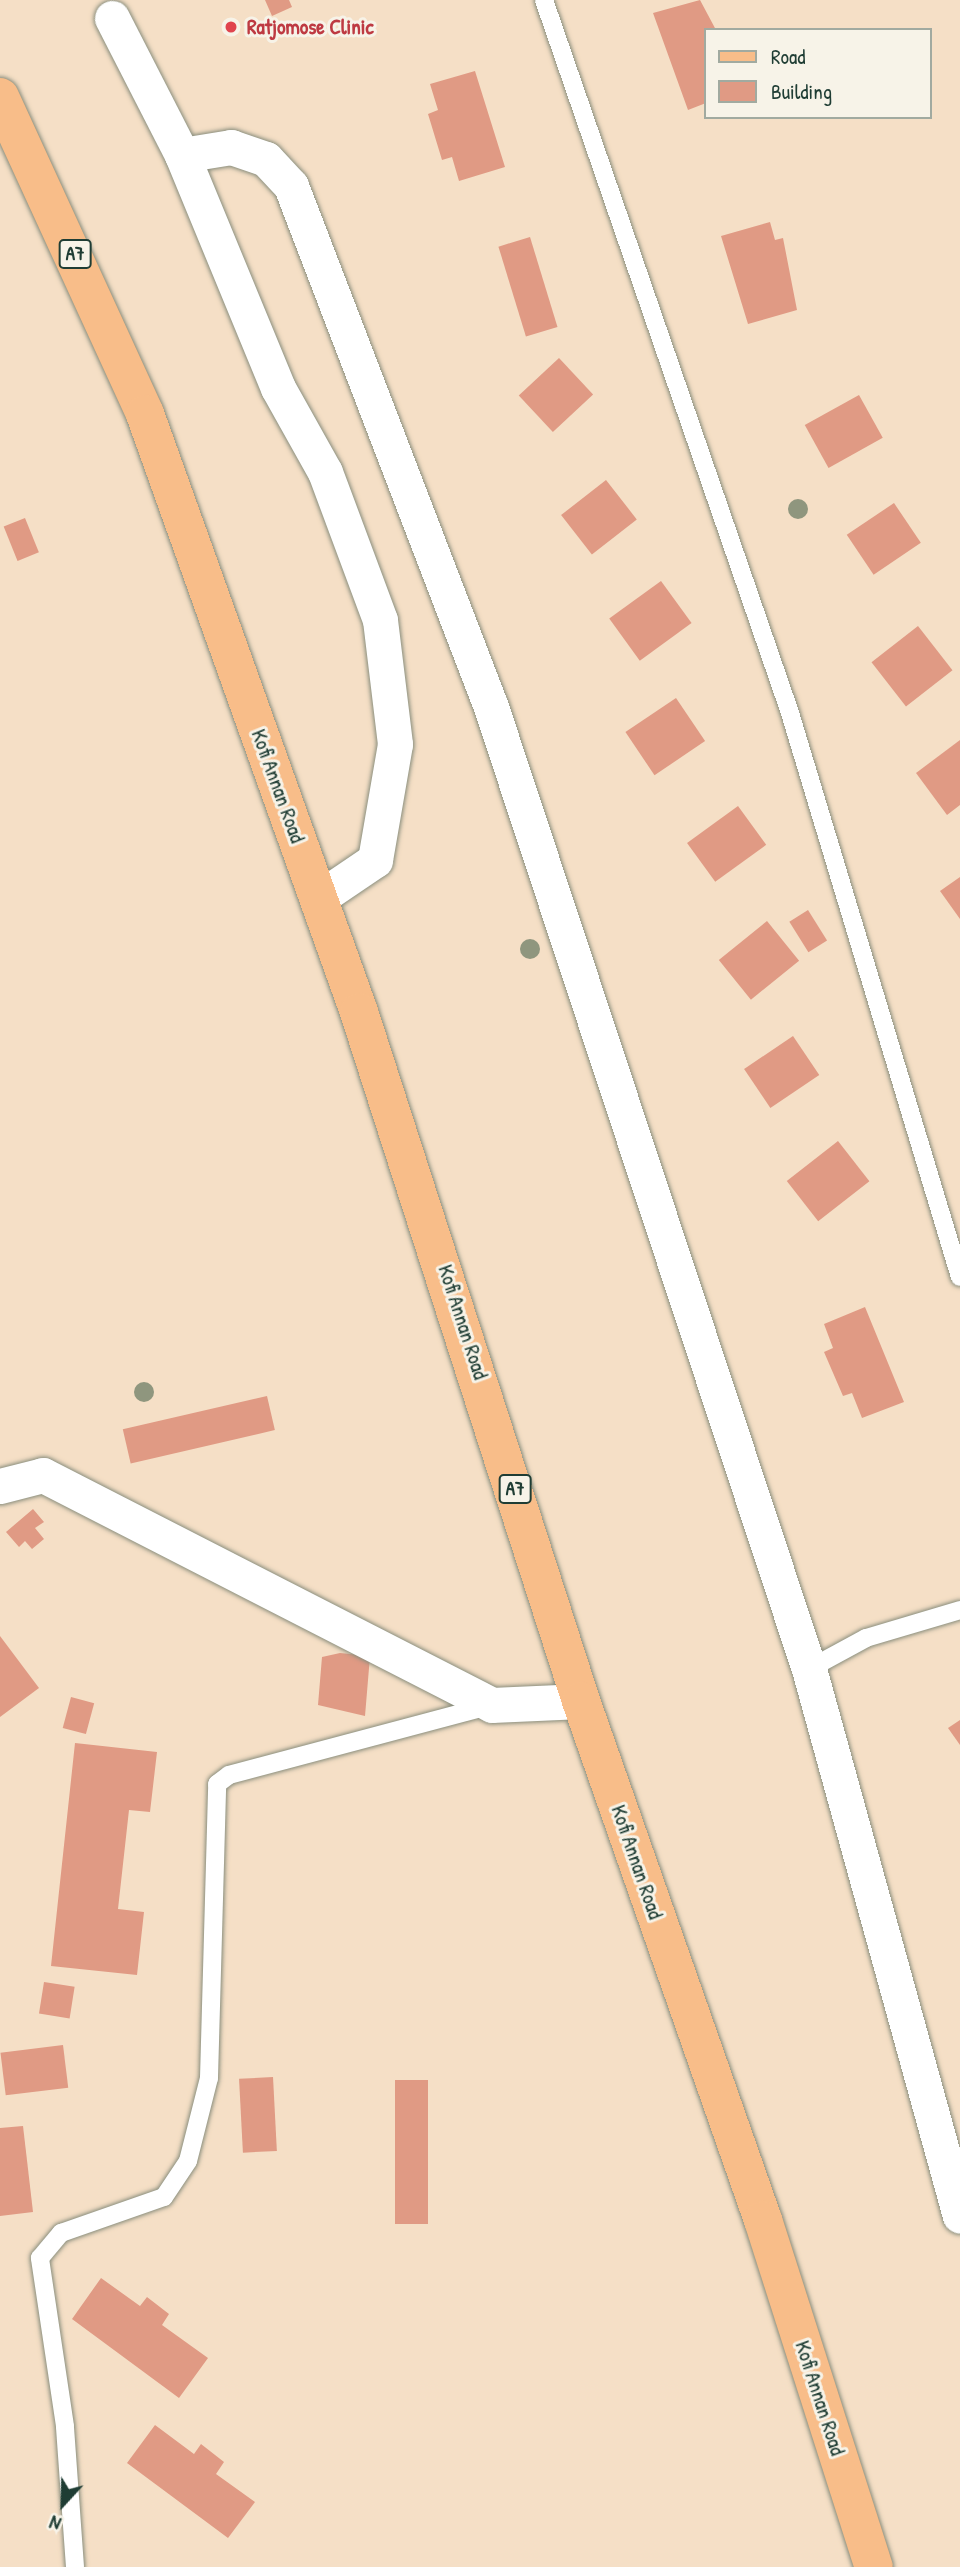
<!DOCTYPE html>
<html>
<head>
<meta charset="utf-8">
<style>
  body { margin:0 }
  #map { position:relative; width:960px; height:2567px; overflow:hidden; background:#f5dfc6; font-family:"Patrick Hand",sans-serif }
  div>[style] { position:absolute }
  .building>* { inset:0; background:#e09a84; transform-origin:0 0 }
  .roads { filter:drop-shadow(0 0 2px #8a8e7d) drop-shadow(0 0 2px #8a8e7d) }
  .service>* { height:18px; margin:-9px; padding:0 9px; transform-origin:9px; border-radius:9px; background:#fff }
  .minor>* { height:35px; margin:-17.5px; padding:0 17.5px; transform-origin:17.5px; border-radius:17.5px; background:#fff }
  .primary>* { height:38px; margin:-19px; padding:0 19px; transform-origin:19px; border-radius:19px; background:#f8bd89 }
  .trees>* { width:20px; height:20px; margin:-10px; border-radius:50%; background:#8f967e }
  .dots>* { width:19px; height:19px; translate:-50% -50%; box-sizing:border-box; border:4px solid #f7f3e8; border-radius:50% }
  span { translate:-50% -50%; white-space:nowrap; text-align:center; line-height:1.15; -webkit-text-stroke:6px #f7f3e8; paint-order:stroke }
  .shield-label span { padding:2px 5px; background:#f7f3e8; border:2px solid; border-radius:5px; -webkit-text-stroke-width:0 }
  .shield-label { font-size:19px; color:#1f3d34; font-weight:700 }
  .health-label { font-size:21px; color:#be3a42; font-weight:700 }
  .left { translate:0 -50%; text-align:left }
  .street-label { font-size:21px; color:#1f3d34 }
  .legend { position:absolute; left:704px; top:28px; width:228px; height:91px; box-sizing:border-box; background:#f7f3e8; border:2px solid #a1aaa0; margin:0; padding:9px 12px; list-style:none; font-size:21px; color:#1f3d34 }
  .legend li { display:flex; align-items:center; gap:14px; height:35px }
  .legend b { width:35px; border:2px solid #a1aaa0 }
  .north { position:absolute; left:28px; top:2469px; width:70px; height:70px; -webkit-text-stroke:5px #f7f3e8; paint-order:stroke; rotate:202deg; font-size:19px; font-weight:700; line-height:28px; text-align:center; color:#1f3d34 }
  .north::after { content:''; display:block; margin:auto; width:24px; height:32px; background:#1f3d34; clip-path:polygon(50% 0,100% 100%,50% 72%,0 100%) }
</style>
</head>
<body>
<div id="map">
  <div class="building">
    <div style="clip-path:polygon(265px 0,289px 0,292px 7px,272px 16px)"></div>
    <div style="clip-path:polygon(700px 0,716px 30px,706px 30px,706px 103px,688px 110px,653px 13px)"></div>
    <div style="clip-path:polygon(475px 71px,505px 167px,459px 181px,452px 157px,442px 160px,428px 114px,438px 110px,430px 84px)"></div>
    <div style="clip-path:polygon(770px 222px,775px 240px,783px 238px,797px 310px,748px 324px,721px 236px)"></div>
    <div style="left:530px;top:237px;width:94px;height:33px;rotate:73deg"></div>
    <div style="left:559px;top:358px;width:50px;height:55px;rotate:47deg"></div>
    <div style="left:859px;top:395px;width:49px;height:62px;rotate:61deg"></div>
    <div style="left:606px;top:480px;width:50px;height:57px;rotate:52deg"></div>
    <div style="left:894px;top:503px;width:48px;height:57px;rotate:56deg"></div>
    <div style="left:25px;top:518px;width:37px;height:23px;rotate:68deg"></div>
    <div style="left:661px;top:581px;width:52px;height:64px;rotate:54deg"></div>
    <div style="left:918px;top:626px;width:56px;height:59px;rotate:52deg"></div>
    <div style="left:676px;top:698px;width:52px;height:61px;rotate:56deg"></div>
    <div style="clip-path:polygon(960px 740px,960px 805px,947px 815px,916px 773px)"></div>
    <div style="left:738px;top:806px;width:48px;height:63px;rotate:54deg"></div>
    <div style="clip-path:polygon(960px 877px,960px 919px,940px 891px)"></div>
    <div style="left:808px;top:910px;width:36px;height:22px;rotate:58deg"></div>
    <div style="left:767px;top:921px;width:51px;height:62px;rotate:51deg"></div>
    <div style="left:793px;top:1036px;width:47px;height:59px;rotate:56deg"></div>
    <div style="left:838px;top:1141px;width:51px;height:65px;rotate:52deg"></div>
    <div style="clip-path:polygon(865px 1307px,904px 1402px,862px 1418px,852px 1393px,843px 1396px,824px 1352px,833px 1348px,824px 1324px)"></div>
    <div style="left:267px;top:1396px;width:35px;height:148px;rotate:77deg"></div>
    <div style="clip-path:polygon(33px 1509px,44px 1522px,35px 1528px,44px 1539px,32px 1549px,25px 1541px,19px 1547px,6px 1532px)"></div>
    <div style="clip-path:polygon(0 1636px,39px 1688px,0 1717px)"></div>
    <div style="clip-path:polygon(340px 1653px,370px 1656px,365px 1716px,318px 1705px,322px 1657px)"></div>
    <div style="left:71px;top:1697px;width:24px;height:32px;rotate:15deg"></div>
    <div style="clip-path:polygon(960px 1720px,960px 1745px,948px 1728px)"></div>
    <div style="clip-path:polygon(75px 1743px,157px 1752px,150px 1812px,129px 1810px,118px 1909px,144px 1912px,137px 1975px,51px 1966px)"></div>
    <div style="left:44px;top:1982px;width:31px;height:32px;rotate:9deg"></div>
    <div style="left:63px;top:2045px;width:43px;height:63px;rotate:83deg"></div>
    <div style="left:273px;top:2077px;width:74px;height:34px;rotate:87deg"></div>
    <div style="left:395px;top:2080px;width:33px;height:144px"></div>
    <div style="clip-path:polygon(23px 2126px,33px 2212px,0 2216px,0 2128px)"></div>
    <div style="clip-path:polygon(101px 2278px,140px 2306px,147px 2297px,169px 2314px,162px 2325px,208px 2358px,179px 2398px,72px 2319px)"></div>
    <div style="clip-path:polygon(155px 2425px,194px 2454px,201px 2444px,224px 2462px,216px 2474px,255px 2502px,228px 2538px,127px 2463px)"></div>
  </div>
  <div class="roads">
    <div class="service">
      <div style="left:544px;top:0;width:754px;rotate:70.96deg"></div>
      <div style="left:790px;top:713px;width:589px;rotate:73.23deg"></div>
      <div style="left:809px;top:1669px;width:65px;rotate:-28.5deg"></div>
      <div style="left:866px;top:1638px;width:98px;rotate:-16.6deg"></div>
      <div style="left:75px;top:2567px;width:141px;rotate:-94.1deg"></div>
      <div style="left:65px;top:2426px;width:170px;rotate:-98.5deg"></div>
      <div style="left:40px;top:2258px;width:33px;rotate:-50deg"></div>
      <div style="left:61px;top:2233px;width:109px;rotate:-19.3deg"></div>
      <div style="left:164px;top:2197px;width:43px;rotate:-56.3deg"></div>
      <div style="left:188px;top:2161px;width:86px;rotate:-75.8deg"></div>
      <div style="left:209px;top:2078px;width:294px;rotate:-88.4deg"></div>
      <div style="left:217px;top:1784px;width:15px;rotate:-37deg"></div>
      <div style="left:229px;top:1775px;width:268px;rotate:-14.9deg"></div>
    </div>
    <div class="minor">
      <div style="left:112px;top:18px;width:154px;rotate:62.9deg"></div>
      <div style="left:182px;top:155px;width:252px;rotate:67.6deg"></div>
      <div style="left:278px;top:388px;width:96px;rotate:60.8deg"></div>
      <div style="left:325px;top:472px;width:158px;rotate:69.6deg"></div>
      <div style="left:380px;top:620px;width:125px;rotate:83.1deg"></div>
      <div style="left:395px;top:744px;width:118px;rotate:99.8deg"></div>
      <div style="left:375px;top:860px;width:68px;rotate:145.8deg"></div>
      <div style="left:182px;top:155px;width:50px;rotate:-9.3deg"></div>
      <div style="left:231px;top:147px;width:37px;rotate:19deg"></div>
      <div style="left:266px;top:159px;width:37px;rotate:47deg"></div>
      <div style="left:291px;top:186px;width:558px;rotate:69deg"></div>
      <div style="left:491px;top:707px;width:1013px;rotate:71.71deg"></div>
      <div style="left:809px;top:1669px;width:567px;rotate:74.57deg"></div>
      <div style="left:0;top:1486px;width:44px;rotate:-14.3deg"></div>
      <div style="left:43px;top:1475px;width:504px;rotate:27.12deg"></div>
      <div style="left:492px;top:1705px;width:89px;rotate:-2.6deg"></div>
    </div>
    <div class="primary">
      <div style="left:0;top:97px;width:349px;rotate:65.4deg"></div>
      <div style="left:145px;top:414px;width:635px;rotate:70.31deg"></div>
      <div style="left:359px;top:1012px;width:724px;rotate:72.14deg"></div>
      <div style="left:581px;top:1701px;width:550px;rotate:70.68deg"></div>
      <div style="left:763px;top:2220px;width:364px;rotate:72.3deg"></div>
    </div>
  </div>
  <div class="trees">
    <div style="left:798px;top:509px"></div>
    <div style="left:530px;top:949px"></div>
    <div style="left:144px;top:1392px"></div>
  </div>
  <div class="dots">
    <div style="left:231px;top:27px;background:#e0444e"></div>
  </div>
  <div class="shield-label">
    <span style="left:75px;top:254px">A7</span>
    <span style="left:515px;top:1489px">A7</span>
  </div>
  <div class="health-label">
    <span class="left" style="left:247px;top:27px">Ratjomose Clinic</span>
  </div>
  <div class="street-label">
    <span style="left:278px;top:786px;rotate:70deg">Kofi Annan Road</span>
    <span style="left:463px;top:1322px;rotate:72deg">Kofi Annan Road</span>
    <span style="left:637px;top:1862px;rotate:71deg">Kofi Annan Road</span>
    <span style="left:820px;top:2398px;rotate:72deg">Kofi Annan Road</span>
  </div>
  <ul class="legend">
  <li><b style="height:9px;background:#f8bd89"></b>Road</li>
  <li><b style="height:19px;background:#e09a84"></b>Building</li>
  </ul>
  <div class="north">N</div>
</div>
</body>
</html>
